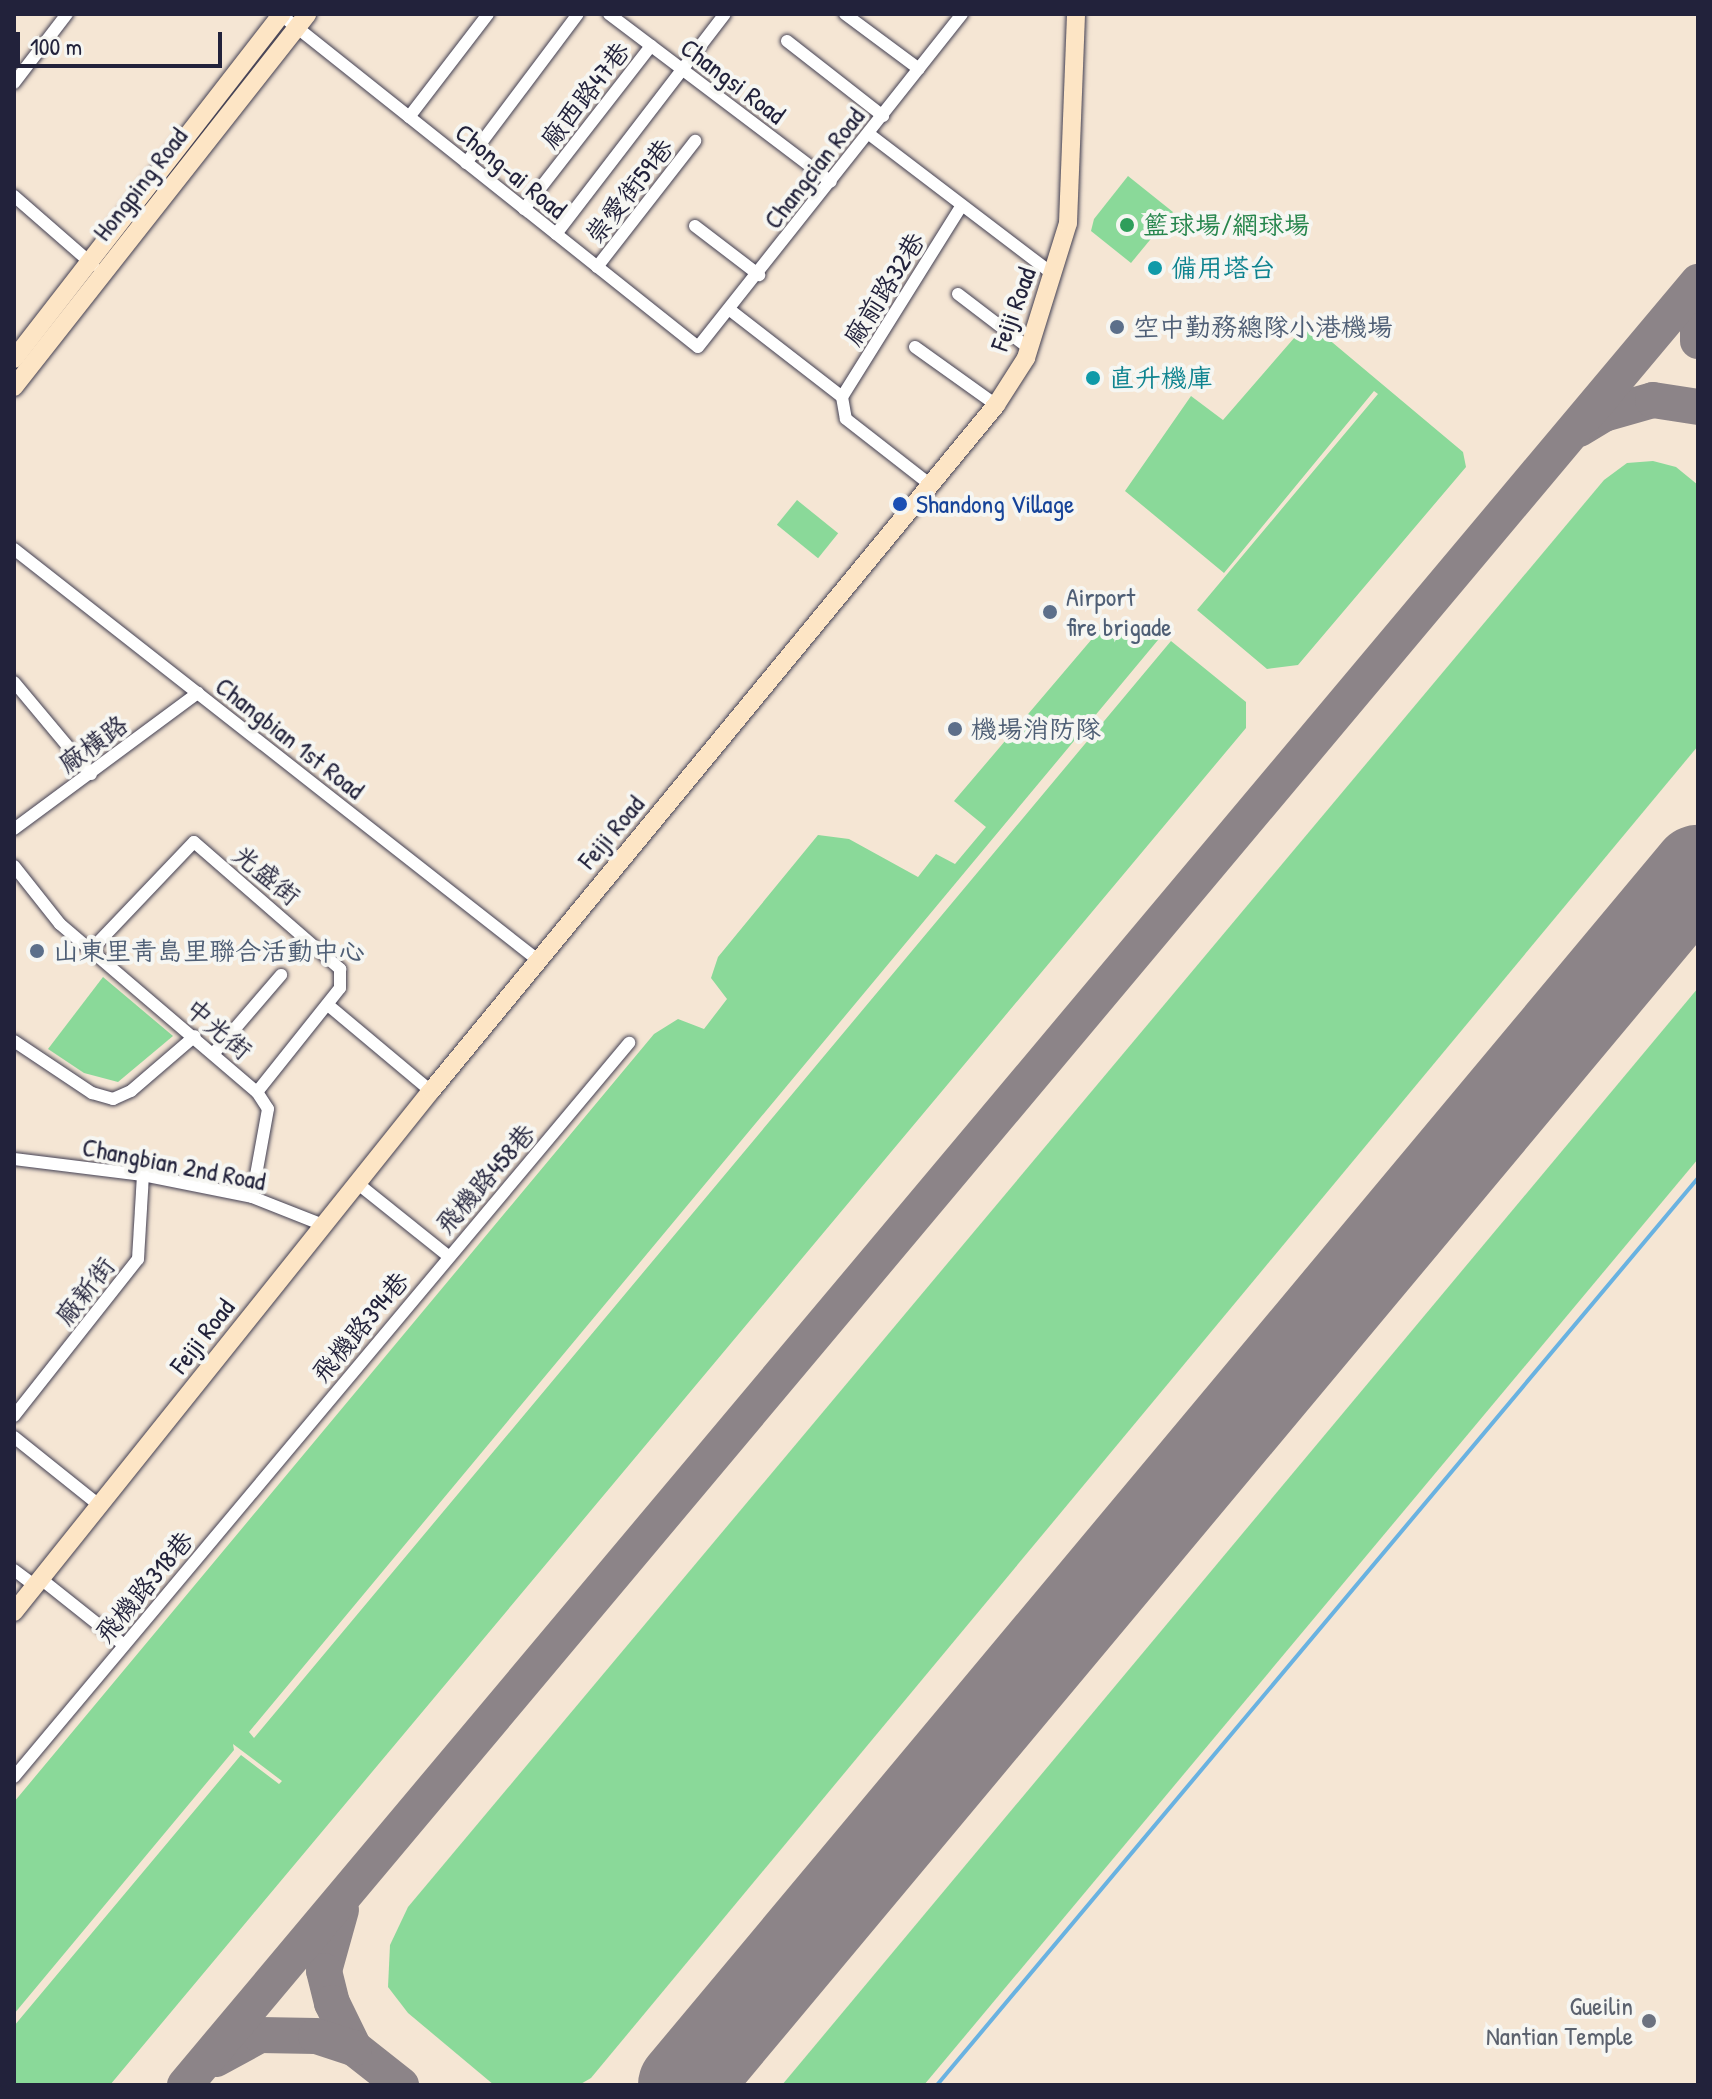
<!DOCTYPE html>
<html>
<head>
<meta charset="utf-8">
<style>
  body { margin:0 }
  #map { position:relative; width:1712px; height:2099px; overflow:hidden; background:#f5e6d4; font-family:"Patrick Hand","LXGW WenKai TC",sans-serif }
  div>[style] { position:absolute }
  .green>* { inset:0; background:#8ad999; transform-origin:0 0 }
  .stream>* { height:4px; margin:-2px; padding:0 2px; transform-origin:2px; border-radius:2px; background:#69b2e1 }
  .taxiway>* { height:36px; margin:-18px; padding:0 18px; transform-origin:18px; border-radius:18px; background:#8c8488 }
  .runway>* { height:92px; margin:-46px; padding:0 46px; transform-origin:46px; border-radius:46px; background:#8c8488 }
  .roads { filter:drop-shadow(0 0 2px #423f52) drop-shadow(0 0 2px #423f52) }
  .street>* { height:12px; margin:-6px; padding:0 6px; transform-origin:6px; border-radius:6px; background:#fff }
  .secondary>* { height:18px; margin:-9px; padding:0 9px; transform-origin:9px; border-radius:9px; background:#fde5c5 }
  .dots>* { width:22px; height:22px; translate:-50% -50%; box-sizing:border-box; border:4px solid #f6f6f2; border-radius:50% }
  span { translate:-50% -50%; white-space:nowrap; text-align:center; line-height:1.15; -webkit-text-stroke:8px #f6f6f2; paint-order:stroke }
  .street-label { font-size:26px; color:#22223b }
  .leisure-label { font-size:26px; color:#27864d }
  .left { translate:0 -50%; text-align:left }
  .culture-label { font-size:26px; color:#0d838f }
  .service-label { font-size:26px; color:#4e5e75 }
  .transit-label { font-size:26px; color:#164399 }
  .worship-label { font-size:26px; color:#5b616d }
  .right { translate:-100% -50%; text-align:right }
  .frame { position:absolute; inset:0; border:16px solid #22223b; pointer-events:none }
  .scale { position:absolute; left:16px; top:32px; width:206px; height:36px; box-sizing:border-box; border:4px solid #22223b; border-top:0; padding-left:10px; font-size:24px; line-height:28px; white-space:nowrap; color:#22223b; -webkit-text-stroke:6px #f6f6f2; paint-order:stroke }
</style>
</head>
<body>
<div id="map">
  <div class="green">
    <div style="clip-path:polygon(1128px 176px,1173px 212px,1131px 263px,1091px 231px,1094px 219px)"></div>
    <div style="clip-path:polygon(1308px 322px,1463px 452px,1466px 467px,1298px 665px,1267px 669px,1197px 610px,1378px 394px,1374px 391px,1224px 573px,1125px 491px,1191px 396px,1223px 420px)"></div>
    <div style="clip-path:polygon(1653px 461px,1676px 467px,1698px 485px,1698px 746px,591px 2078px,579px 2085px,494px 2085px,408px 2013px,388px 1987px,390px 1945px,408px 1907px,1604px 480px,1627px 463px)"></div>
    <div style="left:797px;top:500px;width:53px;height:32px;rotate:39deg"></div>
    <div style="clip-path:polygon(1103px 626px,1163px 634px,249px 1732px,254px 1738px,1171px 641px,1246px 702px,1246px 728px,110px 2085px,14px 2085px,14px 2026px,241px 1755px,279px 1784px,282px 1781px,233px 1744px,234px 1750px,14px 2014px,14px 1802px,654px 1034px,678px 1019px,704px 1029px,727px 999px,711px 978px,718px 957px,818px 835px,849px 839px,918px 877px,936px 854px,955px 864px,986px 827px,954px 801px)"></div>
    <div style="clip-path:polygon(103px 977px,173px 1036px,118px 1082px,84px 1073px,48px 1049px)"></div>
    <div style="clip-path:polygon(1698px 988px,1698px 1159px,924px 2085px,782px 2085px)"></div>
  </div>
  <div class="stream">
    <div style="left:937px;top:2085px;width:1184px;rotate:-50deg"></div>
  </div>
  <div class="taxiway">
    <div style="left:1698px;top:310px;width:31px;rotate:90deg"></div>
    <div style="left:1579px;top:429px;width:29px;rotate:-31deg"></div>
    <div style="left:1604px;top:414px;width:51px;rotate:-15.9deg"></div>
    <div style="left:1653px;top:400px;width:46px;rotate:8.8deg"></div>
    <div style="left:341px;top:1910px;width:63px;rotate:105.6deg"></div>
    <div style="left:324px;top:1971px;width:33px;rotate:76deg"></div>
    <div style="left:332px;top:2003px;width:50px;rotate:63.9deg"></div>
    <div style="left:354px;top:2048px;width:60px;rotate:38.2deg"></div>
    <div style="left:216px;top:2059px;width:50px;rotate:-28.6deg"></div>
    <div style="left:260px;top:2035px;width:56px;rotate:1deg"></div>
    <div style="left:316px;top:2036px;width:40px;rotate:18deg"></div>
    <div style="left:185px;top:2085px;width:2354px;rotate:-50deg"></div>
  </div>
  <div class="runway">
    <div style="left:684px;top:2085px;width:1582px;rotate:-50.13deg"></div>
  </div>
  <div class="roads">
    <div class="street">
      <div style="left:280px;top:14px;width:534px;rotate:38.54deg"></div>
      <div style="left:698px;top:347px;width:425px;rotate:-51.6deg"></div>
      <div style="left:609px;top:14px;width:278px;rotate:37.1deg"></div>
      <div style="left:845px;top:14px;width:92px;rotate:36.6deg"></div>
      <div style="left:787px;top:41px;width:122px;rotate:38deg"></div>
      <div style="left:14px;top:83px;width:87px;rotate:-52.5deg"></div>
      <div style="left:409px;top:117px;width:130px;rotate:-52.5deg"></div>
      <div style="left:869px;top:134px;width:233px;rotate:37.3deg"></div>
      <div style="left:466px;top:163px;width:186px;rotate:-53.1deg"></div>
      <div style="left:14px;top:196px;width:105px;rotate:41.1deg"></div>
      <div style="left:524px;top:209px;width:207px;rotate:-52.1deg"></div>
      <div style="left:695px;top:226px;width:81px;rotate:37.4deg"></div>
      <div style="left:556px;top:234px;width:277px;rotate:-52.5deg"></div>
      <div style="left:597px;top:267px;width:160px;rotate:-52.1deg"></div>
      <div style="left:958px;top:294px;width:91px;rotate:37.4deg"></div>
      <div style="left:730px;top:310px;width:142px;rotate:37.8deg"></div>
      <div style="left:842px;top:397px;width:22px;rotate:80deg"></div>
      <div style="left:846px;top:419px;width:109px;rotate:37.9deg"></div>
      <div style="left:915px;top:347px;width:100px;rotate:35.6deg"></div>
      <div style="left:842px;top:397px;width:226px;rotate:-58deg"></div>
      <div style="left:14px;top:549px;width:667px;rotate:38.12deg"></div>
      <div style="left:14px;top:682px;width:120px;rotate:50.1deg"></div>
      <div style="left:14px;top:829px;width:229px;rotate:-36.5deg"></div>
      <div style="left:14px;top:866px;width:74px;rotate:51.6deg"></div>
      <div style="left:60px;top:924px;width:259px;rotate:40.5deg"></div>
      <div style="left:91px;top:950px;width:149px;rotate:-46.4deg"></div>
      <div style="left:194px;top:842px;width:194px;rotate:41deg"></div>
      <div style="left:340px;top:969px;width:19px;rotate:90deg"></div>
      <div style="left:340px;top:988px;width:133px;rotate:128.6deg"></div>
      <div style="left:257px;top:1092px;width:20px;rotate:57deg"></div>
      <div style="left:268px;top:1109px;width:89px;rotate:100.3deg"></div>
      <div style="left:328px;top:1005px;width:134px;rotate:39.9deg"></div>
      <div style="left:14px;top:1041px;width:94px;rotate:33.7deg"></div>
      <div style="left:92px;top:1093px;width:22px;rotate:16deg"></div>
      <div style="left:113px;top:1099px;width:20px;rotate:-24deg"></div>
      <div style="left:131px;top:1091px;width:84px;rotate:-40.7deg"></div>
      <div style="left:214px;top:1053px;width:103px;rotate:-49.3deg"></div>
      <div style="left:14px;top:1159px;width:130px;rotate:7.1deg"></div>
      <div style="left:143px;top:1175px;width:111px;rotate:11.4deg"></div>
      <div style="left:252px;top:1197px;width:76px;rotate:21.5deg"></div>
      <div style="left:357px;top:1183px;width:117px;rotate:38.7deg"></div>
      <div style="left:14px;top:1416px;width:200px;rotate:-51.7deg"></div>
      <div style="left:138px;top:1259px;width:84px;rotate:-86.6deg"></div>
      <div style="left:14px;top:1437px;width:110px;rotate:38.7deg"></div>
      <div style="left:14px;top:1570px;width:26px;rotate:37deg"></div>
      <div style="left:41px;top:1579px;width:106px;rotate:38.5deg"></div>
      <div style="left:14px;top:1777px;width:958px;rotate:-50.04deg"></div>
    </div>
    <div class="secondary">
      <div style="left:14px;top:359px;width:437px;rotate:-52.2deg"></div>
      <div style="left:14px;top:387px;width:474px;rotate:-51.8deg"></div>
      <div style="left:14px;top:1612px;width:667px;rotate:-51.33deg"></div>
      <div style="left:431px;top:1091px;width:889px;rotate:-50.52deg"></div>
      <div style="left:996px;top:405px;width:56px;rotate:-57.4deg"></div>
      <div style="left:1026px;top:358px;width:141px;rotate:-72.7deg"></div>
      <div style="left:1068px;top:223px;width:209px;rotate:-87.8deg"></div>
    </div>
  </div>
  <div class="dots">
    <div style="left:1127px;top:225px;background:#2e9e5b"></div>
    <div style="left:1155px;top:268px;background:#0f9aa8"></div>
    <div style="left:1117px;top:327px;background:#5c6f8a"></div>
    <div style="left:1093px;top:378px;background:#0f9aa8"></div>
    <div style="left:900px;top:504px;background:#1a4fb4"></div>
    <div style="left:1050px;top:612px;background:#5c6f8a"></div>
    <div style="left:955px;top:729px;background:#5c6f8a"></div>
    <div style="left:37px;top:951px;background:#5c6f8a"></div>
    <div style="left:1649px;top:2021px;background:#6b7280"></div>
  </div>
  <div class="street-label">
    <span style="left:733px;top:81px;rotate:37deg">Changsi Road</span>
    <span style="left:585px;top:95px;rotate:-52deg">廠西路47巷</span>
    <span style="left:814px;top:168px;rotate:-52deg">Changcian Road</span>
    <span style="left:511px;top:171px;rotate:39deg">Chong-ai Road</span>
    <span style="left:140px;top:184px;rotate:-52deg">Hongping Road</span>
    <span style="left:629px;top:191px;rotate:-52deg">崇愛街59巷</span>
    <span style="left:884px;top:289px;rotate:-58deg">廠前路32巷</span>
    <span style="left:1013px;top:309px;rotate:-70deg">Feiji Road</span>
    <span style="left:290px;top:738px;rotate:38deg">Changbian 1st Road</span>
    <span style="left:93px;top:744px;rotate:-36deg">廠橫路</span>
    <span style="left:611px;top:832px;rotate:-50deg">Feiji Road</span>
    <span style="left:267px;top:875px;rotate:40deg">光盛街</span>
    <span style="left:219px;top:1029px;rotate:41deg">中光街</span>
    <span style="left:174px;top:1164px;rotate:11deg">Changbian 2nd Road</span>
    <span style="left:485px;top:1179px;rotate:-49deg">飛機路458巷</span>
    <span style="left:85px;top:1291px;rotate:-52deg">廠新街</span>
    <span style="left:360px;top:1327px;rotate:-50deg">飛機路394巷</span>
    <span style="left:202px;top:1336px;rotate:-52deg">Feiji Road</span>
    <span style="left:144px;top:1587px;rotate:-50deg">飛機路318巷</span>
  </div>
  <div class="leisure-label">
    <span class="left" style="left:1143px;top:225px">籃球場/網球場</span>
  </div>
  <div class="culture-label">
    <span class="left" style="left:1171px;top:268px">備用塔台</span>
    <span class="left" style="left:1109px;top:378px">直升機庫</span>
  </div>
  <div class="service-label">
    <span class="left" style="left:1133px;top:327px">空中勤務總隊小港機場</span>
    <span class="left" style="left:1066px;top:612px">Airport<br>fire brigade</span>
    <span class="left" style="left:971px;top:729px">機場消防隊</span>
    <span class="left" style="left:53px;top:951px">山東里青島里聯合活動中心</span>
  </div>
  <div class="transit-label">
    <span class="left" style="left:916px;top:504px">Shandong Village</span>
  </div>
  <div class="worship-label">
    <span class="right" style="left:1633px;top:2021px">Gueilin<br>Nantian Temple</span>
  </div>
  <div class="frame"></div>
  <div class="scale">100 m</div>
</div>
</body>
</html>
